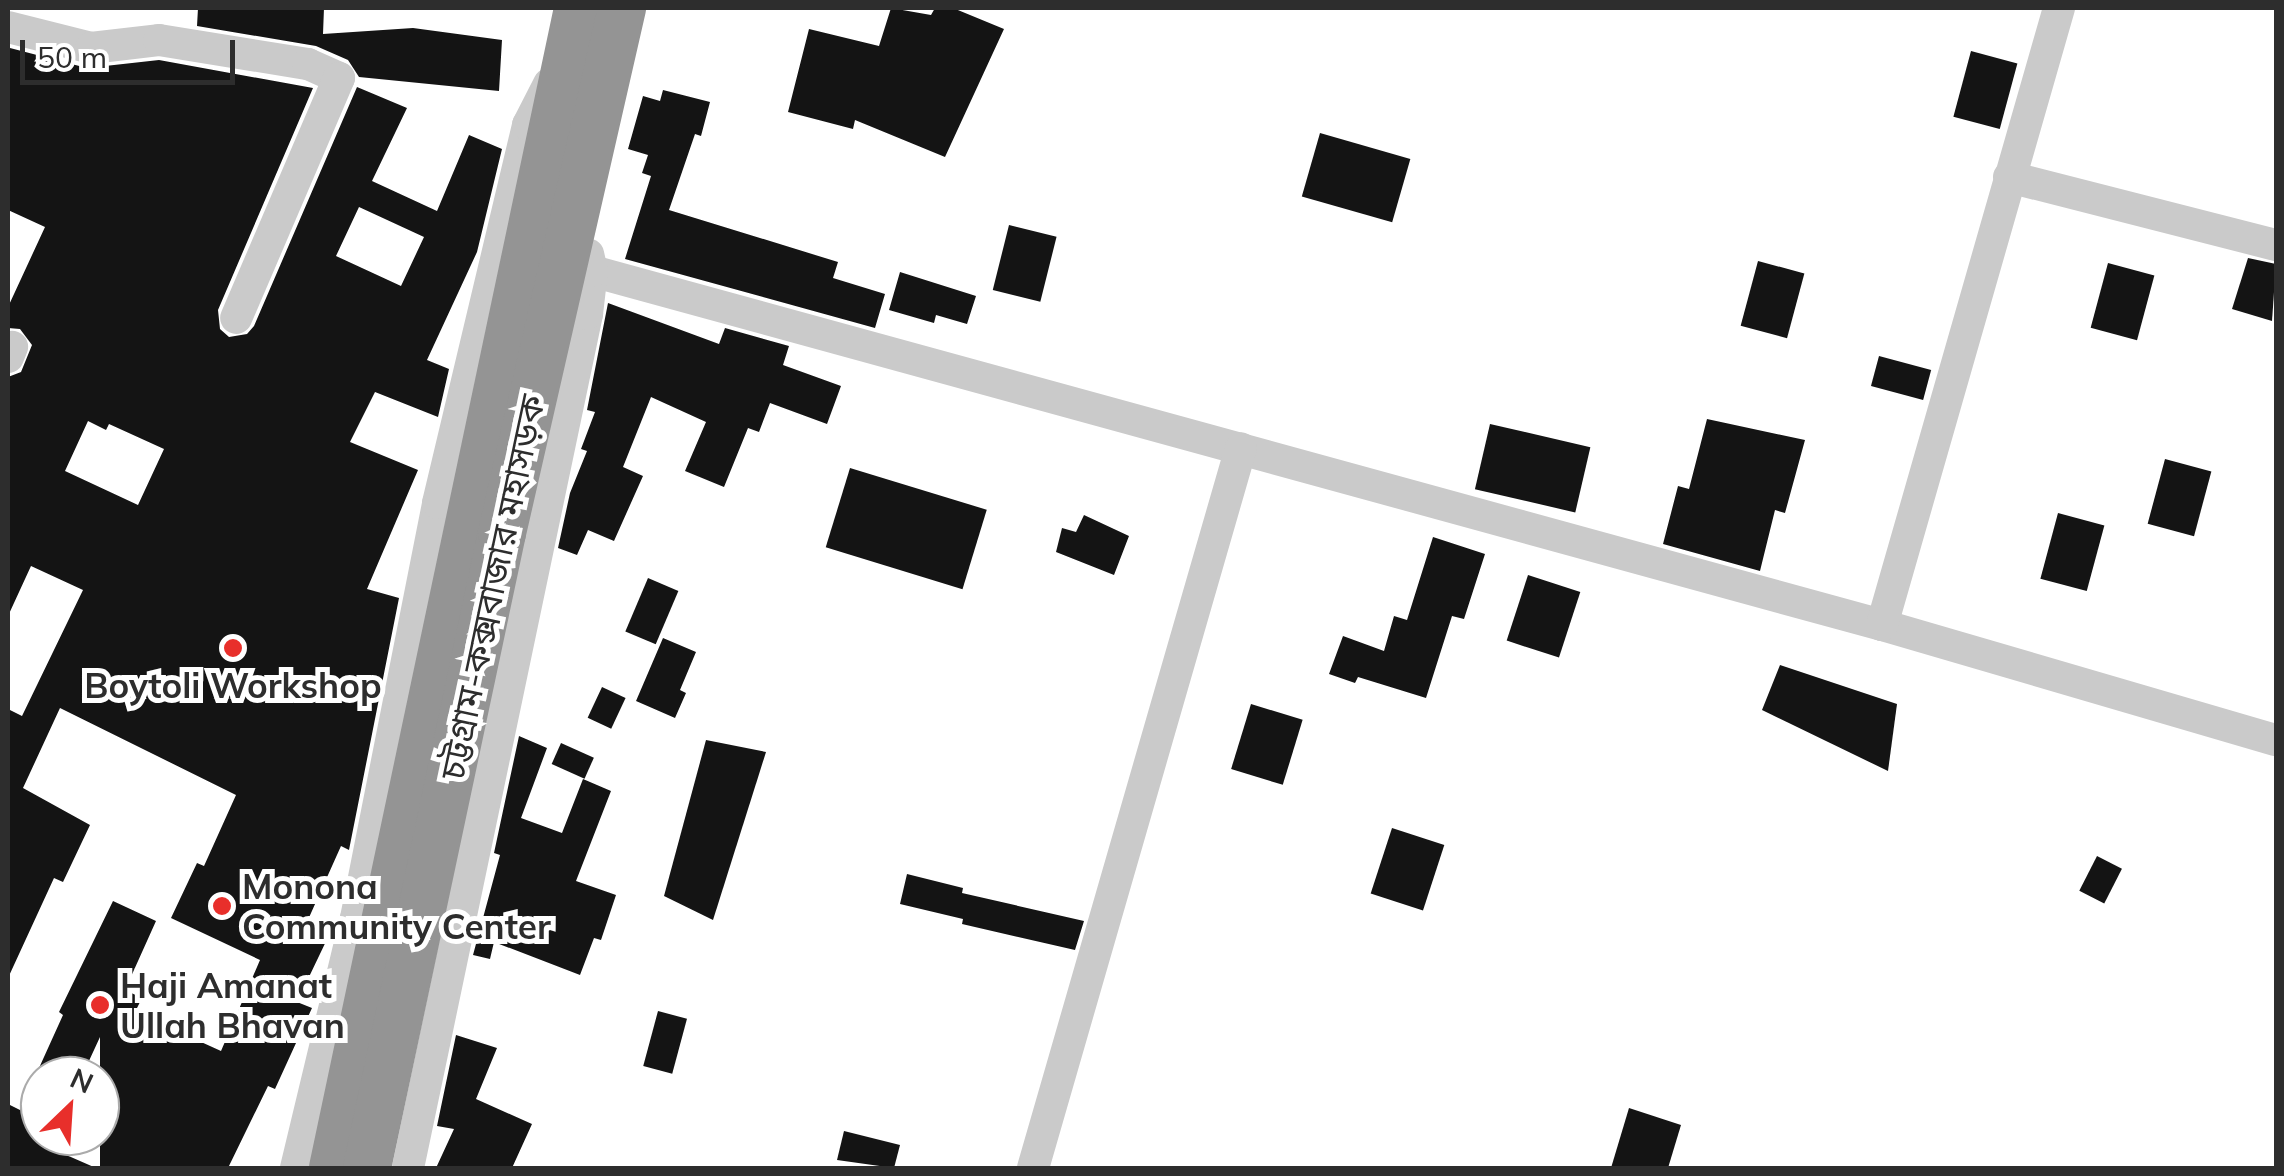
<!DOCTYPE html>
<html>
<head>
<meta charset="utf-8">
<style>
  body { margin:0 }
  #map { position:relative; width:2284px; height:1176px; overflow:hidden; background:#fff; font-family:Mulish,"Noto Sans Bengali",sans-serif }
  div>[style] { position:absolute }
  .building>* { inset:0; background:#141414; transform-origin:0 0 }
  .minor>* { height:32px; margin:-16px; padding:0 16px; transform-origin:16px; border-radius:16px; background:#cacaca }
  .highway>* { height:48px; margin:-24px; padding:0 24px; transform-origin:24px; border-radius:24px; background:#949494 }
  .dots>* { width:28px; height:28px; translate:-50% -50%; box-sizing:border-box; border:5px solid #fff; border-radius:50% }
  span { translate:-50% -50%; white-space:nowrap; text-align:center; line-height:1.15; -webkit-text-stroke:10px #fff; paint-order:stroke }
  .street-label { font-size:35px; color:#2d2d2d }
  .poi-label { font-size:35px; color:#2d2d2d; font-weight:700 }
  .left { translate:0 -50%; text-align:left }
  .frame { position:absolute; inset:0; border:10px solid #2d2d2d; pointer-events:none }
  .north { position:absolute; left:20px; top:1056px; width:100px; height:100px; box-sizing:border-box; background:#fff; border:2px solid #ababab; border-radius:50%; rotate:25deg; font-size:28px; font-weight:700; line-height:40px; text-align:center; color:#2d2d2d }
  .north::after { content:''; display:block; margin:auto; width:35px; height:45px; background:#e82f2b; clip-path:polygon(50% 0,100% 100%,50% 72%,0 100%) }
  .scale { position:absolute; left:20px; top:40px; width:215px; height:45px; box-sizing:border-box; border:5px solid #2d2d2d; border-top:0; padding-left:12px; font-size:30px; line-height:35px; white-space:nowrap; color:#2d2d2d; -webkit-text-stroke:8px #fff; paint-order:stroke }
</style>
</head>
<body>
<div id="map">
  <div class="building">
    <div style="clip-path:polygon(198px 8px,324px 8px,323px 34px,413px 28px,502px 40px,499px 91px,359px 77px,348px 60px,316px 46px,197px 26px)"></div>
    <div style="clip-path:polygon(891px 8px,931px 15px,935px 8px,953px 8px,1004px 29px,945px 157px,855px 120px,853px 129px,788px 112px,809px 29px,879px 46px)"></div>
    <div style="clip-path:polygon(evenodd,10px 48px,87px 68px,159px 60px,313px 88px,218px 310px,220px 329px,229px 337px,247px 334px,254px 326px,357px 87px,407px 108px,372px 181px,437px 211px,469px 135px,502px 149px,477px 252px,427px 360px,449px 369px,438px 417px,375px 392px,350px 442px,418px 470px,367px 589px,399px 598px,349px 850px,341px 846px,307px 922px,330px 933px,297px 1002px,312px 1008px,275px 1089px,268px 1086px,228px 1168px,100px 1168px,100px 1037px,82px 1076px,40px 1076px,40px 1136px,53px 1136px,48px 1147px,96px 1168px,8px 1168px,8px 1104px,20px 1110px,63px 1015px,59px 1012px,113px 901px,156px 921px,125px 990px,142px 998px,135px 1012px,221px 1051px,260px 960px,171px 918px,197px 863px,204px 866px,236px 795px,60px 708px,23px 788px,90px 825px,63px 882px,54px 878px,8px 978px,8px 709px,22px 716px,83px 590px,31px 566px,8px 616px,8px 377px,21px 372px,32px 345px,20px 329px,8px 328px,8px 307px,45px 227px,8px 210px,10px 48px,359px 207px,424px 237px,401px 286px,336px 256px,359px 207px,10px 48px,88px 421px,106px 430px,109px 424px,164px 449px,138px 505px,65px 471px,88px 421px)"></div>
    <div style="left:1971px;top:51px;width:48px;height:68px;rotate:15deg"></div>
    <div style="clip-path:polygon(663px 90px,710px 102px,701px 136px,695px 134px,669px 210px,838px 262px,833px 278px,885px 294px,875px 328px,625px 259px,651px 176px,642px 173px,648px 155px,628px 149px,643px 96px,660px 101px)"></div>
    <div style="left:1320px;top:133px;width:94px;height:66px;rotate:16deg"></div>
    <div style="left:1009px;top:225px;width:49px;height:67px;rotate:14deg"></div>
    <div style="clip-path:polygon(2248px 258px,2276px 264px,2272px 321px,2232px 309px)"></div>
    <div style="left:1758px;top:261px;width:48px;height:67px;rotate:15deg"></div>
    <div style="left:2108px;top:263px;width:48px;height:67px;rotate:15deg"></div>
    <div style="clip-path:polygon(900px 272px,976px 296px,967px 324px,936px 315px,934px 323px,889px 310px)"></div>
    <div style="clip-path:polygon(608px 303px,719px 344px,725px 328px,789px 346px,783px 365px,841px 386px,827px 424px,770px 403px,759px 432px,748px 428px,724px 487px,685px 471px,706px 422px,651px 397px,623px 467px,643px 476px,614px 541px,588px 530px,577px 555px,558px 548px,570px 493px,587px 451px,581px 449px,595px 412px,587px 410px)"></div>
    <div style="left:1879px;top:356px;width:54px;height:31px;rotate:15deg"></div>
    <div style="clip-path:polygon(1707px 419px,1805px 440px,1785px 513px,1775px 510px,1760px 571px,1663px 544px,1678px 486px,1689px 489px)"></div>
    <div style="left:1490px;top:424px;width:103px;height:67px;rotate:13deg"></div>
    <div style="left:2165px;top:459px;width:48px;height:67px;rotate:15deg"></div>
    <div style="left:850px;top:468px;width:143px;height:83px;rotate:17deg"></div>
    <div style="left:2058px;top:513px;width:48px;height:68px;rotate:15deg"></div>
    <div style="clip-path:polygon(1084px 515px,1129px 536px,1114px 575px,1056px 552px,1062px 528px,1076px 532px)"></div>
    <div style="clip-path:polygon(1433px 537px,1485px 554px,1464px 619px,1452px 616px,1426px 698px,1358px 677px,1355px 683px,1329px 674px,1343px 636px,1384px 651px,1394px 616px,1407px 620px)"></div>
    <div style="left:1528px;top:575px;width:55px;height:69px;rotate:18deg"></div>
    <div style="left:648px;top:578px;width:33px;height:58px;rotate:23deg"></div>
    <div style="clip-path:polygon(663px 638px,696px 652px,680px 690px,686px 693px,675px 718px,636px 701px)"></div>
    <div style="clip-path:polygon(1780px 665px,1897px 704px,1888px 771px,1762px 710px)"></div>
    <div style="left:602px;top:687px;width:26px;height:34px;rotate:25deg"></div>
    <div style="left:1251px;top:704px;width:54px;height:68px;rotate:17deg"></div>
    <div style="clip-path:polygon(519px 736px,547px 748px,521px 818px,562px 833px,583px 779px,611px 791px,576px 881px,616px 895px,601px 940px,594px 938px,580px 975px,494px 942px,490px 959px,473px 955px,500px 855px,494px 853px)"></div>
    <div style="clip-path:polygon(706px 740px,766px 752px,713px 920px,664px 896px)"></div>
    <div style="left:561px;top:743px;width:36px;height:23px;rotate:24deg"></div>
    <div style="left:1392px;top:828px;width:55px;height:69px;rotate:18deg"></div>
    <div style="left:2097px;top:856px;width:28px;height:39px;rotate:27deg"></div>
    <div style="clip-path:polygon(907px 874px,963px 888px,962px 893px,1084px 921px,1075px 950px,962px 924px,963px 919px,900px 904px)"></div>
    <div style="left:658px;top:1011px;width:30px;height:57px;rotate:15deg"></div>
    <div style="clip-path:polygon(456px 1035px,497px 1048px,476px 1099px,532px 1124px,512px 1168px,436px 1168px,454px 1129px,437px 1126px)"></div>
    <div style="clip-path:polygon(1629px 1108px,1681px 1125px,1668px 1168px,1611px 1168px)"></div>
    <div style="clip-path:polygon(844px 1131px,900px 1145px,894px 1168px,837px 1160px)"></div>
  </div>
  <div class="minor">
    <div style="left:8px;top:27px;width:86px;rotate:14.2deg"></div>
    <div style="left:91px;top:48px;width:68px;rotate:-6.7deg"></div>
    <div style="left:159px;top:40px;width:151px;rotate:9.2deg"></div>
    <div style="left:308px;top:64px;width:34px;rotate:24deg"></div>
    <div style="left:339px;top:78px;width:261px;rotate:113.2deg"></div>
    <div style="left:2009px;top:177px;width:276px;rotate:14.3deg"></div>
    <div style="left:592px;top:271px;width:1338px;rotate:15.35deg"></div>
    <div style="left:1882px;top:625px;width:410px;rotate:16.3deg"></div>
    <div style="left:8px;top:357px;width:11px;rotate:-68deg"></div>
    <div style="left:1882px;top:625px;width:642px;rotate:-73.99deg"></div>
    <div style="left:296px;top:1168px;width:257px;rotate:-76.5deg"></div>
    <div style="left:356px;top:918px;width:423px;rotate:-78.8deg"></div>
    <div style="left:438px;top:503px;width:389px;rotate:-76.6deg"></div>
    <div style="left:528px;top:125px;width:46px;rotate:-62.9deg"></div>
    <div style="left:408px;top:1168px;width:873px;rotate:-78.16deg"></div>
    <div style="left:587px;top:314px;width:43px;rotate:-83.4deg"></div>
    <div style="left:592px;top:271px;width:17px;rotate:-103deg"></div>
    <div style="left:1033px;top:1168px;width:749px;rotate:-73.89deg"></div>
  </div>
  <div class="highway">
    <div style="left:333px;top:1168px;width:1186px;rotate:-78.07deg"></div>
    <div style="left:367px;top:1168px;width:649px;rotate:-78deg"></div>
    <div style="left:502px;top:533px;width:539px;rotate:-77.12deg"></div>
  </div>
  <div class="dots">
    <div style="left:233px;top:648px;background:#e82f2b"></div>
    <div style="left:222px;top:906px;background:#e82f2b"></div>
    <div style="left:100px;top:1005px;background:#e82f2b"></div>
  </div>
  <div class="street-label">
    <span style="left:492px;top:587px;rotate:-78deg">চট্টগ্রাম-কক্সবাজার মহাসড়ক</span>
  </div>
  <div class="poi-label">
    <span style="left:233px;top:685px">Boytoli Workshop</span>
    <span class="left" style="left:242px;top:906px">Monona<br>Community Center</span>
    <span class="left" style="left:120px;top:1005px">Haji Amanat<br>Ullah Bhavan</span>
  </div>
  <div class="frame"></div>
  <div class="north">N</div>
  <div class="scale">50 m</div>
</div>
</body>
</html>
